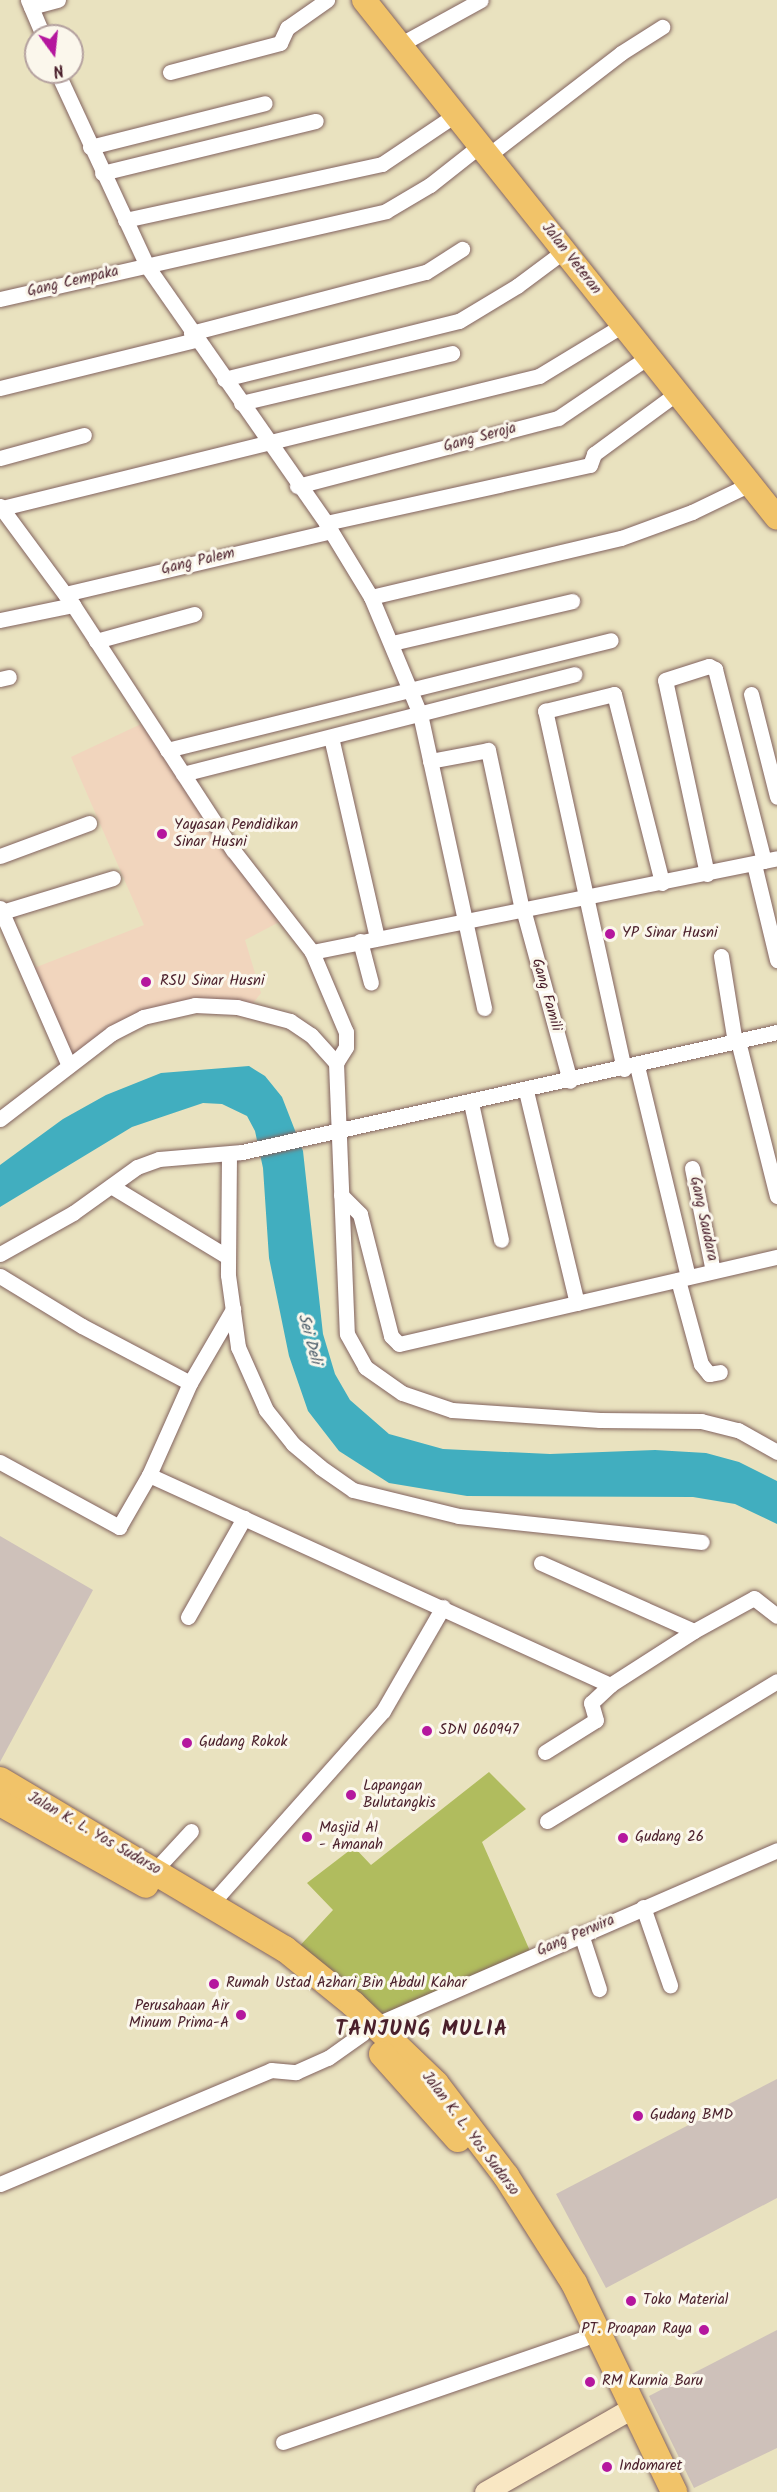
<!DOCTYPE html>
<html>
<head>
<meta charset="utf-8">
<style>
  body { margin:0 }
  #map { position:relative; width:777px; height:2492px; overflow:hidden; background:#e9e2bf; font-family:Kalam,sans-serif }
  div>[style] { position:absolute }
  .built>* { inset:0; background:#f1d5bd }
  .industrial>* { inset:0; background:#cec1ba }
  .green>* { inset:0; background:#b0bc5e }
  .water>* { inset:0; background:#41aebf }
  .roads { filter:drop-shadow(0 0 2px #82635f) drop-shadow(0 0 2px #82635f) }
  .minor>* { height:15px; margin:-7.5px; padding:0 7.5px; transform-origin:7.5px; border-radius:7.5px; background:#fff }
  .secondary>* { height:21px; margin:-10.5px; padding:0 10.5px; transform-origin:10.5px; border-radius:10.5px; background:#f9e7c3 }
  .primary>* { height:24px; margin:-12px; padding:0 12px; transform-origin:12px; border-radius:12px; background:#f1c369 }
  .trunk>* { height:26px; margin:-13px; padding:0 13px; transform-origin:13px; border-radius:13px; background:#f1c369 }
  .dots>* { width:16px; height:16px; translate:-50% -50%; box-sizing:border-box; border:3px solid #fbf7ec; border-radius:50% }
  span { translate:-50% -50%; white-space:nowrap; text-align:center; line-height:1.15; -webkit-text-stroke:6px #fbf7ec; paint-order:stroke }
  .street-label { font-size:15px; color:#4a1f2b }
  .poi-label { font-size:15px; color:#4a1f2b }
  .left { translate:0 -50%; text-align:left }
  .right { translate:-100% -50%; text-align:right }
  .water-label { font-size:16px; color:#465866; font-style:italic }
  .district-label { font-size:21px; color:#4a1f2b; font-weight:700; letter-spacing:1.5px }
  .north { position:absolute; left:24px; top:24px; width:60px; height:60px; box-sizing:border-box; background:#fbf7ec; border:2px solid #b4a19f; border-radius:50%; rotate:165deg; font-size:16px; font-weight:700; line-height:24px; text-align:center; color:#4a1f2b }
  .north::after { content:''; display:block; margin:auto; width:21px; height:27px; background:#b5179e; clip-path:polygon(50% 0,100% 100%,50% 72%,0 100%) }
</style>
</head>
<body>
<div id="map">
  <div class="built">
    <div style="clip-path:polygon(141px 724px,283px 920px,245px 940px,261px 993px,250px 1007px,184px 1004px,70px 1062px,29px 970px,144px 925px,71px 757px)"></div>
  </div>
  <div class="industrial">
    <div style="clip-path:polygon(0 1536px,93px 1590px,0 1762px)"></div>
    <div style="clip-path:polygon(777px 2079px,777px 2198px,606px 2288px,556px 2194px)"></div>
    <div style="clip-path:polygon(777px 2330px,777px 2448px,694px 2488px,649px 2396px)"></div>
  </div>
  <div class="green">
    <div style="clip-path:polygon(489px 1772px,526px 1809px,482px 1842px,530px 1951px,376px 2017px,295px 1951px,333px 1910px,307px 1883px,354px 1847px,371px 1865px)"></div>
  </div>
  <div class="water">
    <div style="clip-path:polygon(249px 1066px,265px 1076px,282px 1097px,303px 1151px,323px 1334px,335px 1374px,350px 1400px,389px 1434px,443px 1449px,550px 1454px,655px 1450px,706px 1453px,739px 1462px,777px 1481px,777px 1524px,735px 1504px,693px 1497px,467px 1496px,389px 1483px,339px 1451px,308px 1411px,289px 1356px,269px 1258px,263px 1168px,255px 1131px,247px 1116px,222px 1104px,203px 1103px,132px 1127px,0 1207px,0 1165px,63px 1119px,106px 1095px,161px 1073px)"></div>
  </div>
  <div class="roads">
    <div class="minor">
      <div style="left:28px;top:0;width:39px;rotate:67deg"></div>
      <div style="left:31px;top:7px;width:28px;rotate:-15deg"></div>
      <div style="left:401px;top:44px;width:91px;rotate:-28.8deg"></div>
      <div style="left:57px;top:72px;width:214px;rotate:65.1deg"></div>
      <div style="left:147px;top:266px;width:313px;rotate:55.1deg"></div>
      <div style="left:326px;top:523px;width:87px;rotate:58.7deg"></div>
      <div style="left:371px;top:597px;width:127px;rotate:67.3deg"></div>
      <div style="left:420px;top:714px;width:301px;rotate:77.7deg"></div>
      <div style="left:170px;top:72px;width:114px;rotate:-14.8deg"></div>
      <div style="left:280px;top:43px;width:17px;rotate:-65deg"></div>
      <div style="left:287px;top:28px;width:49px;rotate:-35deg"></div>
      <div style="left:90px;top:147px;width:180px;rotate:-14.1deg"></div>
      <div style="left:490px;top:154px;width:165px;rotate:-37.6deg"></div>
      <div style="left:621px;top:53px;width:49px;rotate:-32.4deg"></div>
      <div style="left:102px;top:173px;width:220px;rotate:-13.7deg"></div>
      <div style="left:125px;top:220px;width:263px;rotate:-12.3deg"></div>
      <div style="left:382px;top:164px;width:92px;rotate:-33.9deg"></div>
      <div style="left:0;top:299px;width:396px;rotate:-12.8deg"></div>
      <div style="left:386px;top:211px;width:51px;rotate:-30.6deg"></div>
      <div style="left:430px;top:185px;width:66px;rotate:-38.3deg"></div>
      <div style="left:191px;top:333px;width:243px;rotate:-14.6deg"></div>
      <div style="left:426px;top:272px;width:43px;rotate:-32.6deg"></div>
      <div style="left:224px;top:379px;width:242px;rotate:-13.9deg"></div>
      <div style="left:459px;top:321px;width:68px;rotate:-31.1deg"></div>
      <div style="left:517px;top:286px;width:59px;rotate:-36.7deg"></div>
      <div style="left:0;top:388px;width:202px;rotate:-13.8deg"></div>
      <div style="left:241px;top:403px;width:217px;rotate:-13.3deg"></div>
      <div style="left:0;top:458px;width:87px;rotate:-15.3deg"></div>
      <div style="left:297px;top:486px;width:270px;rotate:-14.6deg"></div>
      <div style="left:558px;top:418px;width:109px;rotate:-34.1deg"></div>
      <div style="left:0;top:506px;width:123px;rotate:53.6deg"></div>
      <div style="left:73px;top:605px;width:293px;rotate:56.9deg"></div>
      <div style="left:233px;top:850px;width:129px;rotate:52.2deg"></div>
      <div style="left:312px;top:952px;width:87px;rotate:67deg"></div>
      <div style="left:346px;top:1032px;width:15px;rotate:90deg"></div>
      <div style="left:346px;top:1047px;width:19px;rotate:122deg"></div>
      <div style="left:2px;top:508px;width:553px;rotate:-13.81deg"></div>
      <div style="left:539px;top:376px;width:98px;rotate:-31.3deg"></div>
      <div style="left:326px;top:523px;width:270px;rotate:-12.4deg"></div>
      <div style="left:590px;top:465px;width:12px;rotate:-70deg"></div>
      <div style="left:594px;top:454px;width:103px;rotate:-36.3deg"></div>
      <div style="left:65px;top:594px;width:273px;rotate:-13.3deg"></div>
      <div style="left:371px;top:597px;width:257px;rotate:-13.3deg"></div>
      <div style="left:621px;top:538px;width:76px;rotate:-20.1deg"></div>
      <div style="left:692px;top:512px;width:64px;rotate:-25.8deg"></div>
      <div style="left:0;top:620px;width:75px;rotate:-11.6deg"></div>
      <div style="left:96px;top:641px;width:102px;rotate:-15.4deg"></div>
      <div style="left:392px;top:643px;width:185px;rotate:-13.1deg"></div>
      <div style="left:0;top:679px;width:9px;rotate:-13deg"></div>
      <div style="left:751px;top:694px;width:106px;rotate:75.8deg"></div>
      <div style="left:331px;top:737px;width:206px;rotate:77.1deg"></div>
      <div style="left:167px;top:750px;width:457px;rotate:-13.9deg"></div>
      <div style="left:430px;top:761px;width:59px;rotate:-10.7deg"></div>
      <div style="left:488px;top:750px;width:164px;rotate:78deg"></div>
      <div style="left:183px;top:774px;width:404px;rotate:-14.3deg"></div>
      <div style="left:0;top:856px;width:95px;rotate:-20.3deg"></div>
      <div style="left:754px;top:864px;width:99px;rotate:76.5deg"></div>
      <div style="left:707px;top:874px;width:198px;rotate:-102.2deg"></div>
      <div style="left:665px;top:680px;width:46px;rotate:-17.7deg"></div>
      <div style="left:709px;top:666px;width:7px;rotate:27deg"></div>
      <div style="left:715px;top:669px;width:198px;rotate:75.7deg"></div>
      <div style="left:0;top:908px;width:172px;rotate:66.4deg"></div>
      <div style="left:523px;top:909px;width:178px;rotate:74.7deg"></div>
      <div style="left:2px;top:912px;width:116px;rotate:-17deg"></div>
      <div style="left:360px;top:941px;width:43px;rotate:75.3deg"></div>
      <div style="left:312px;top:952px;width:474px;rotate:-11.4deg"></div>
      <div style="left:721px;top:956px;width:87px;rotate:80.8deg"></div>
      <div style="left:738px;top:1041px;width:160px;rotate:75.9deg"></div>
      <div style="left:637px;top:1066px;width:217px;rotate:76.4deg"></div>
      <div style="left:624px;top:1069px;width:367px;rotate:-102.4deg"></div>
      <div style="left:545px;top:711px;width:71px;rotate:-13.8deg"></div>
      <div style="left:614px;top:694px;width:195px;rotate:75.7deg"></div>
      <div style="left:526px;top:1091px;width:218px;rotate:76.5deg"></div>
      <div style="left:471px;top:1103px;width:140px;rotate:77.6deg"></div>
      <div style="left:0;top:1119px;width:141px;rotate:-37.5deg"></div>
      <div style="left:112px;top:1033px;width:35px;rotate:-27deg"></div>
      <div style="left:143px;top:1017px;width:53px;rotate:-13deg"></div>
      <div style="left:195px;top:1005px;width:42px;rotate:2.7deg"></div>
      <div style="left:237px;top:1007px;width:55px;rotate:14.8deg"></div>
      <div style="left:290px;top:1021px;width:25px;rotate:34deg"></div>
      <div style="left:311px;top:1035px;width:38px;rotate:48deg"></div>
      <div style="left:336px;top:1063px;width:271px;rotate:87.7deg"></div>
      <div style="left:347px;top:1334px;width:38px;rotate:61deg"></div>
      <div style="left:365px;top:1367px;width:45px;rotate:35.1deg"></div>
      <div style="left:402px;top:1393px;width:53px;rotate:18.8deg"></div>
      <div style="left:452px;top:1410px;width:148px;rotate:3.9deg"></div>
      <div style="left:600px;top:1420px;width:101px;rotate:0.6deg"></div>
      <div style="left:701px;top:1421px;width:38px;rotate:14deg"></div>
      <div style="left:738px;top:1430px;width:45px;rotate:29.4deg"></div>
      <div style="left:229px;top:1154px;width:121px;rotate:90.5deg"></div>
      <div style="left:228px;top:1275px;width:73px;rotate:82.1deg"></div>
      <div style="left:238px;top:1347px;width:69px;rotate:66deg"></div>
      <div style="left:266px;top:1410px;width:43px;rotate:51.5deg"></div>
      <div style="left:293px;top:1444px;width:35px;rotate:40deg"></div>
      <div style="left:320px;top:1467px;width:40px;rotate:34.9deg"></div>
      <div style="left:353px;top:1490px;width:109px;rotate:13.8deg"></div>
      <div style="left:459px;top:1516px;width:244px;rotate:6.1deg"></div>
      <div style="left:692px;top:1168px;width:105px;rotate:78.5deg"></div>
      <div style="left:111px;top:1186px;width:137px;rotate:31.3deg"></div>
      <div style="left:341px;top:1195px;width:27px;rotate:45deg"></div>
      <div style="left:360px;top:1214px;width:126px;rotate:75.7deg"></div>
      <div style="left:391px;top:1336px;width:11px;rotate:45deg"></div>
      <div style="left:399px;top:1344px;width:388px;rotate:-13deg"></div>
      <div style="left:0;top:1254px;width:84px;rotate:-29.3deg"></div>
      <div style="left:73px;top:1213px;width:79px;rotate:-35.7deg"></div>
      <div style="left:137px;top:1167px;width:23px;rotate:-20deg"></div>
      <div style="left:159px;top:1159px;width:83px;rotate:-4.8deg"></div>
      <div style="left:242px;top:1152px;width:548px;rotate:-12.64deg"></div>
      <div style="left:0;top:1276px;width:96px;rotate:31.4deg"></div>
      <div style="left:82px;top:1326px;width:122px;rotate:27.8deg"></div>
      <div style="left:678px;top:1280px;width:87px;rotate:74.7deg"></div>
      <div style="left:701px;top:1364px;width:13px;rotate:51deg"></div>
      <div style="left:709px;top:1374px;width:11px;rotate:-10deg"></div>
      <div style="left:0;top:1462px;width:136px;rotate:28.6deg"></div>
      <div style="left:119px;top:1527px;width:60px;rotate:-60deg"></div>
      <div style="left:149px;top:1475px;width:101px;rotate:-66deg"></div>
      <div style="left:190px;top:1383px;width:86px;rotate:-59.8deg"></div>
      <div style="left:149px;top:1475px;width:507px;rotate:24.49deg"></div>
      <div style="left:541px;top:1563px;width:167px;rotate:24deg"></div>
      <div style="left:188px;top:1617px;width:114px;rotate:-60.5deg"></div>
      <div style="left:545px;top:1752px;width:60px;rotate:-32.1deg"></div>
      <div style="left:596px;top:1720px;width:18px;rotate:-106deg"></div>
      <div style="left:591px;top:1703px;width:26px;rotate:-43deg"></div>
      <div style="left:610px;top:1685px;width:100px;rotate:-32.7deg"></div>
      <div style="left:694px;top:1631px;width:68px;rotate:-28.8deg"></div>
      <div style="left:754px;top:1598px;width:29px;rotate:38deg"></div>
      <div style="left:547px;top:1821px;width:269px;rotate:-31.3deg"></div>
      <div style="left:155px;top:1870px;width:53px;rotate:-47.3deg"></div>
      <div style="left:212px;top:1903px;width:257px;rotate:-48.3deg"></div>
      <div style="left:383px;top:1711px;width:120px;rotate:-60deg"></div>
      <div style="left:643px;top:1907px;width:83px;rotate:70.9deg"></div>
      <div style="left:581px;top:1934px;width:58px;rotate:71.9deg"></div>
      <div style="left:375px;top:2025px;width:438px;rotate:-23.5deg"></div>
      <div style="left:0;top:2184px;width:294px;rotate:-22.8deg"></div>
      <div style="left:271px;top:2070px;width:25px;rotate:5deg"></div>
      <div style="left:296px;top:2072px;width:35px;rotate:-24deg"></div>
      <div style="left:328px;top:2058px;width:43px;rotate:-35.5deg"></div>
      <div style="left:283px;top:2442px;width:319px;rotate:-19deg"></div>
    </div>
    <div class="secondary">
      <div style="left:485px;top:2492px;width:158px;rotate:-29.7deg"></div>
    </div>
    <div class="primary">
      <div style="left:364px;top:0;width:662px;rotate:51.43deg"></div>
    </div>
    <div class="trunk">
      <div style="left:0;top:1780px;width:331px;rotate:30.7deg"></div>
      <div style="left:285px;top:1949px;width:87px;rotate:39deg"></div>
      <div style="left:353px;top:2004px;width:115px;rotate:43.9deg"></div>
      <div style="left:436px;top:2084px;width:116px;rotate:52.7deg"></div>
      <div style="left:506px;top:2176px;width:127px;rotate:57.6deg"></div>
      <div style="left:574px;top:2283px;width:232px;rotate:64.4deg"></div>
      <div style="left:0;top:1803px;width:167px;rotate:29.3deg"></div>
      <div style="left:382px;top:2054px;width:114px;rotate:48.2deg"></div>
    </div>
  </div>
  <div class="dots">
    <div style="left:162px;top:834px;background:#b5179e"></div>
    <div style="left:610px;top:934px;background:#b5179e"></div>
    <div style="left:146px;top:982px;background:#b5179e"></div>
    <div style="left:427px;top:1731px;background:#b5179e"></div>
    <div style="left:187px;top:1743px;background:#b5179e"></div>
    <div style="left:351px;top:1795px;background:#b5179e"></div>
    <div style="left:307px;top:1837px;background:#b5179e"></div>
    <div style="left:623px;top:1838px;background:#b5179e"></div>
    <div style="left:214px;top:1984px;background:#b5179e"></div>
    <div style="left:241px;top:2015px;background:#b5179e"></div>
    <div style="left:638px;top:2116px;background:#b5179e"></div>
    <div style="left:631px;top:2301px;background:#b5179e"></div>
    <div style="left:704px;top:2330px;background:#b5179e"></div>
    <div style="left:590px;top:2382px;background:#b5179e"></div>
    <div style="left:607px;top:2467px;background:#b5179e"></div>
  </div>
  <div class="street-label">
    <span style="left:571px;top:259px;rotate:52deg">Jalan Veteran</span>
    <span style="left:73px;top:282px;rotate:-13deg">Gang Cempaka</span>
    <span style="left:480px;top:438px;rotate:-15deg">Gang Seroja</span>
    <span style="left:198px;top:562px;rotate:-13deg">Gang Palem</span>
    <span style="left:546px;top:995px;rotate:74deg">Gang Famili</span>
    <span style="left:703px;top:1219px;rotate:78deg">Gang Saudara</span>
    <span style="left:94px;top:1834px;rotate:30deg">Jalan K. L. Yos Sudarso</span>
    <span style="left:576px;top:1936px;rotate:-23deg">Gang Perwira</span>
    <span style="left:470px;top:2134px;rotate:53deg">Jalan K. L. Yos Sudarso</span>
  </div>
  <div class="poi-label">
    <span class="left" style="left:174px;top:834px">Yayasan Pendidikan<br>Sinar Husni</span>
    <span class="left" style="left:622px;top:934px">YP Sinar Husni</span>
    <span class="left" style="left:160px;top:982px">RSU Sinar Husni</span>
    <span class="left" style="left:439px;top:1731px">SDN 060947</span>
    <span class="left" style="left:199px;top:1743px">Gudang Rokok</span>
    <span class="left" style="left:363px;top:1795px">Lapangan<br>Bulutangkis</span>
    <span class="left" style="left:319px;top:1837px">Masjid Al<br>- Amanah</span>
    <span class="left" style="left:635px;top:1838px">Gudang 26</span>
    <span class="left" style="left:226px;top:1984px">Rumah Ustad Azhari Bin Abdul Kahar</span>
    <span class="right" style="left:229px;top:2015px">Perusahaan Air<br>Minum Prima-A</span>
    <span class="left" style="left:650px;top:2116px">Gudang BMD</span>
    <span class="left" style="left:643px;top:2301px">Toko Material</span>
    <span class="right" style="left:692px;top:2330px">PT. Proapan Raya</span>
    <span class="left" style="left:602px;top:2382px">RM Kurnia Baru</span>
    <span class="left" style="left:619px;top:2467px">Indomaret</span>
  </div>
  <div class="water-label">
    <span style="left:309px;top:1339px;rotate:75deg">Sei Deli</span>
  </div>
  <div class="district-label">
    <span style="left:422px;top:2030px">TANJUNG MULIA</span>
  </div>
  <div class="north">N</div>
</div>
</body>
</html>
